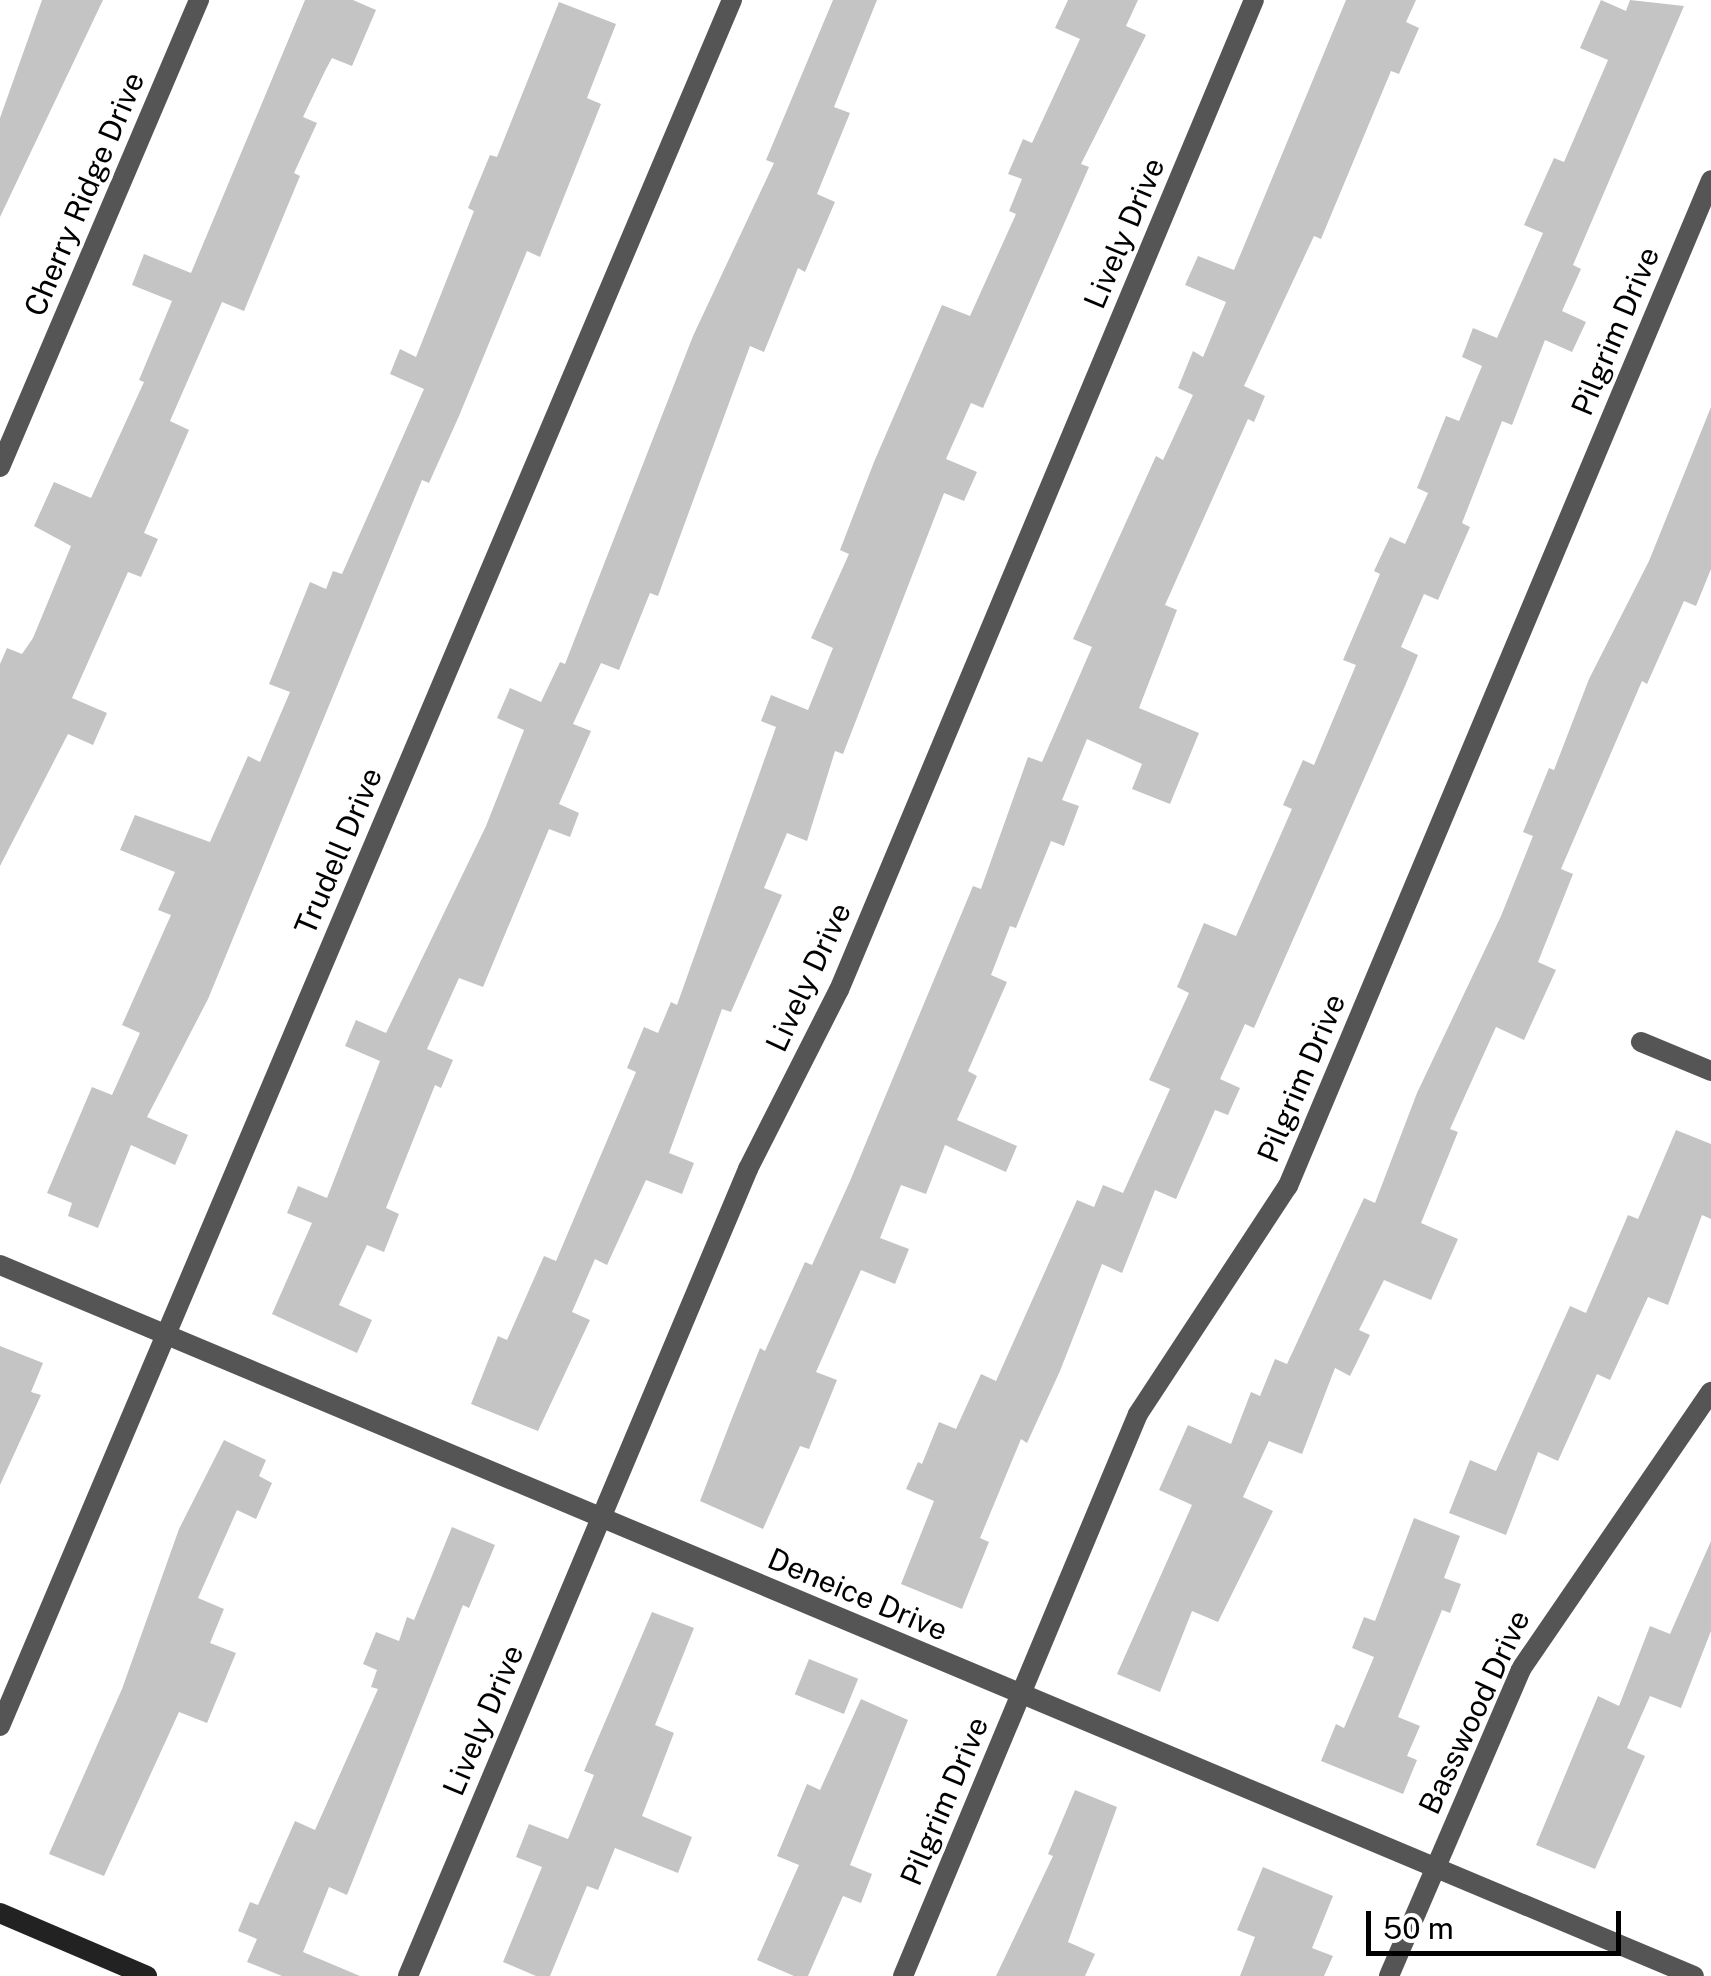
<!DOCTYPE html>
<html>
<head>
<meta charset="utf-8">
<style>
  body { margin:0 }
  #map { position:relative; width:1711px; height:1976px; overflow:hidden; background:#fff; font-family:"Public Sans",sans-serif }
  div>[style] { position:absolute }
  .building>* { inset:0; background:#c4c4c4; transform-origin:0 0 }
  .street>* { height:20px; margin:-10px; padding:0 10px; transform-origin:10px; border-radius:10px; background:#555 }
  .secondary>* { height:20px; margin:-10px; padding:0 10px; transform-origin:10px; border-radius:10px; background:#222 }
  span { translate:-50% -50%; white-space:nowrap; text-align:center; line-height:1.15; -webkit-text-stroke:8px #fff; paint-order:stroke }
  .street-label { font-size:30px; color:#000 }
  .scale { position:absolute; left:1366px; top:1911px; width:255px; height:45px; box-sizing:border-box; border:5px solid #000; border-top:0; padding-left:12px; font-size:30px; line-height:35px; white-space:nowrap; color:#000; -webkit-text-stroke:8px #fff; paint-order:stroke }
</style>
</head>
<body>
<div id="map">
  <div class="building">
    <div style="clip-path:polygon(42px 0,103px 0,0 217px,0 118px)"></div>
    <div style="clip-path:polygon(305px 0,353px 0,376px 10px,352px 66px,332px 58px,325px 71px,303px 117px,317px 123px,294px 173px,300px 176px,244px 311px,222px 302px,170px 421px,189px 430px,144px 533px,158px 539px,141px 577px,128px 572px,72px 698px,107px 713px,93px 745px,68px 734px,0 866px,0 664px,7px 648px,22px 654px,33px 638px,71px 546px,34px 526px,54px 482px,91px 498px,144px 382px,139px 380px,172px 301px,132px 285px,144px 254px,191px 273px)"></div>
    <div style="clip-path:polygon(833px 0,877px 0,834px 107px,850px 113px,817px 194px,835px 202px,805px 272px,798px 268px,764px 352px,750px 346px,658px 596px,650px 593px,619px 670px,601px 663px,573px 724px,591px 731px,559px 804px,579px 813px,570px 837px,549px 829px,483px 987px,459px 978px,427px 1049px,453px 1060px,441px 1088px,435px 1085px,386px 1208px,399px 1214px,384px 1252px,367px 1245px,339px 1305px,372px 1320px,357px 1353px,272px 1314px,312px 1223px,287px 1213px,298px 1186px,327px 1198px,380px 1061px,345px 1046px,356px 1020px,386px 1033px,486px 826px,524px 730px,497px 718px,510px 688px,541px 702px,560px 662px,565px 664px,693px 336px,774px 163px,766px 160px)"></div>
    <div style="clip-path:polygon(1068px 0,1138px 0,1126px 26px,1146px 35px,1081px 164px,1089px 167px,983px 408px,971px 403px,946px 459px,977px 472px,964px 501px,944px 493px,843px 754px,835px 751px,807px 841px,787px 833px,764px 888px,782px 895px,731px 1012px,722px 1009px,669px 1153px,694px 1163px,682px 1194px,646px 1180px,607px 1265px,595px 1259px,572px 1312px,590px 1320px,538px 1431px,471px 1404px,498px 1336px,507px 1340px,544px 1256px,556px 1261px,636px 1072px,627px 1068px,644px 1027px,658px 1033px,671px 1002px,677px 1005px,776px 727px,761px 721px,771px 695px,808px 710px,833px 648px,811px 638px,849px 554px,840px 550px,874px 462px,942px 305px,970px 316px,1016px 214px,1009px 211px,1022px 179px,1008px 174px,1023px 139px,1032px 143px,1080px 39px,1055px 28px)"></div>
    <div style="clip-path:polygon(1346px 0,1416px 0,1406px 22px,1419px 28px,1399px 74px,1391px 71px,1321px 239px,1314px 236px,1244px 386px,1265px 396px,1254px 422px,1248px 419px,1165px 605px,1177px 610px,1139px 708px,1199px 733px,1170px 804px,1132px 789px,1142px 764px,1087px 739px,1062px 800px,1079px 806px,1064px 846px,1051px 841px,1016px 928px,1010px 926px,991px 975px,1007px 982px,968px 1071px,977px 1076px,957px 1120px,1017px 1146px,1006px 1172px,945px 1145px,926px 1194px,901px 1185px,880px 1238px,909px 1249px,895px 1284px,861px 1270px,816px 1372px,837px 1380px,809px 1449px,800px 1446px,763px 1529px,700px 1501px,732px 1418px,760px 1348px,765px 1351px,805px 1262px,812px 1265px,850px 1181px,973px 886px,981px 889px,1028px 757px,1042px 762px,1092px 647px,1073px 639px,1156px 456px,1163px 460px,1193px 395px,1178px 388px,1193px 351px,1203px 357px,1226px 302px,1185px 285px,1198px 256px,1234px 270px)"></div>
    <div style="clip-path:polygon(1601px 0,1626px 11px,1630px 0,1684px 6px,1573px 265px,1581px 269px,1562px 311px,1586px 322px,1572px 352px,1545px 340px,1512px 425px,1502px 421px,1462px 523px,1470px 527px,1438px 600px,1424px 594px,1401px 647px,1418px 655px,1405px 686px,1254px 1028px,1245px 1024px,1220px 1079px,1240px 1088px,1228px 1115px,1215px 1110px,1176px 1199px,1155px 1190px,1122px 1273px,1102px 1264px,1060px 1371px,1027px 1443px,1021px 1439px,980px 1538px,989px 1542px,962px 1609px,901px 1584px,934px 1501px,906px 1489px,918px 1462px,922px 1464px,939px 1422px,956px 1429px,981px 1374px,996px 1381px,1077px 1200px,1094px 1207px,1103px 1185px,1123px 1193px,1170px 1089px,1149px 1080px,1189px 993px,1177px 987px,1204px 923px,1236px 936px,1292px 809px,1283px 805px,1303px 760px,1314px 765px,1356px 665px,1343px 660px,1380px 574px,1374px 571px,1390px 537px,1405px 544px,1428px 493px,1417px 488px,1446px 416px,1459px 421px,1482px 366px,1462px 357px,1473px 328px,1497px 338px,1543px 233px,1524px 225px,1554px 158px,1564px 162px,1608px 60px,1580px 48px)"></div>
    <div style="clip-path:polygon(559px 2px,616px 24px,587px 98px,601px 104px,540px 257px,527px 251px,459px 416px,429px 483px,422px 480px,208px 999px,147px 1117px,188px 1135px,175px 1165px,131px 1145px,98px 1228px,68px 1216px,72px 1203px,47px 1193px,92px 1087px,112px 1095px,140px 1033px,122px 1025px,171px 915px,158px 910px,175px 872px,120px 850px,135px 815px,210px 842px,248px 756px,260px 762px,290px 692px,269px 684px,310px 582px,326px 589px,333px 571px,342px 574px,424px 389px,390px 374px,400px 349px,416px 357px,474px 211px,468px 208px,490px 155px,497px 157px)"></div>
    <div style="clip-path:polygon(1711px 407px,1711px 569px,1696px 606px,1684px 601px,1647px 684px,1642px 681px,1561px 869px,1573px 874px,1538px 962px,1556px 970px,1524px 1040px,1496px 1027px,1450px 1129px,1458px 1132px,1421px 1223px,1458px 1239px,1431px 1300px,1384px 1280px,1359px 1330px,1370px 1335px,1350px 1376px,1335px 1368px,1302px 1454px,1269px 1441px,1243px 1497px,1273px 1511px,1218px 1622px,1192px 1611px,1160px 1692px,1117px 1674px,1192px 1505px,1159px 1490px,1188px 1425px,1231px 1444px,1251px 1392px,1260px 1396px,1275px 1359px,1287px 1364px,1364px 1198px,1375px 1203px,1417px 1093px,1501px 916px,1533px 836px,1523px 832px,1549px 768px,1554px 770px,1589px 679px,1649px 561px)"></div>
    <div style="clip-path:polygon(1676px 1130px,1711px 1144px,1711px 1219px,1702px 1215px,1668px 1305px,1648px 1297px,1610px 1380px,1597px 1374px,1558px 1461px,1538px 1452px,1506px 1535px,1449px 1513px,1470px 1460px,1496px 1471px,1570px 1306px,1586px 1313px,1628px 1215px,1638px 1219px)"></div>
    <div style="clip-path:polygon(0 1346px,43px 1363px,31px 1392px,41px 1395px,0 1485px)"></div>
    <div style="clip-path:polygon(224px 1440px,266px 1460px,259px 1476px,272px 1483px,256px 1519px,237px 1510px,198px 1598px,224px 1609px,210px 1643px,236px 1653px,207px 1723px,179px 1712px,104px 1876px,49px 1854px,122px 1689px,179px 1529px)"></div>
    <div style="clip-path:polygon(1414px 1518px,1460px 1536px,1444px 1578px,1461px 1584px,1450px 1613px,1442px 1610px,1398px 1717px,1420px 1726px,1407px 1756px,1417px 1760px,1403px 1794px,1321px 1761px,1336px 1724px,1344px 1728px,1374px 1657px,1352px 1648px,1364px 1617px,1375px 1621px)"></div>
    <div style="clip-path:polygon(452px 1527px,495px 1545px,469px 1608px,463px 1605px,347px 1895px,329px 1887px,303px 1952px,360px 1976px,282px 1976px,247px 1962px,257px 1939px,238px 1931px,250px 1902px,258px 1905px,295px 1821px,315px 1830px,378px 1689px,371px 1687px,377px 1670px,363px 1664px,376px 1632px,399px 1641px,407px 1617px,414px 1620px)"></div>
    <div style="clip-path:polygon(1711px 1541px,1711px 1631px,1681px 1708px,1650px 1696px,1627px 1748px,1645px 1756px,1595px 1869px,1536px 1845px,1598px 1696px,1619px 1706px,1650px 1626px,1670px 1634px)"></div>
    <div style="clip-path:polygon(652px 1612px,694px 1628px,655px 1725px,674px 1733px,642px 1816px,692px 1837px,678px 1873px,615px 1848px,598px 1890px,587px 1886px,550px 1976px,536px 1976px,503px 1962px,542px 1867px,516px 1857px,529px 1824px,568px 1839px,594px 1775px,584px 1771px)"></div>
    <div style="left:809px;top:1659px;width:53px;height:38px;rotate:22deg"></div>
    <div style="clip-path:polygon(861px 1699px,908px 1720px,850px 1865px,872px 1874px,861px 1903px,843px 1896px,808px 1976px,794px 1976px,757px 1960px,799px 1865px,777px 1856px,807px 1784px,820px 1790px)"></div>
    <div style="clip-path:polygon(1075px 1790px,1117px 1807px,1068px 1942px,1095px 1954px,1085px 1976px,996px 1976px,1053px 1856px,1048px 1854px)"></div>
    <div style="clip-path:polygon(1263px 1867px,1333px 1896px,1312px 1948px,1333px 1956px,1324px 1976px,1240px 1976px,1255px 1937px,1237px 1930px)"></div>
  </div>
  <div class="street">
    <div style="left:0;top:467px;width:508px;rotate:-66.92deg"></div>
    <div style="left:1641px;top:1042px;width:76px;rotate:22.5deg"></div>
    <div style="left:0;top:1265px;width:1837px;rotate:22.77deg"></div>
    <div style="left:0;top:1726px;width:1875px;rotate:-67.02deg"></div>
    <div style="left:408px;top:1976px;width:876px;rotate:-67.15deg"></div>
    <div style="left:748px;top:1169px;width:201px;rotate:-63.1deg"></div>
    <div style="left:839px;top:990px;width:1073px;rotate:-67.26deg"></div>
    <div style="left:903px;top:1976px;width:609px;rotate:-67.31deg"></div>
    <div style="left:1138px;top:1414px;width:273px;rotate:-56.7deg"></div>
    <div style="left:1288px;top:1186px;width:1091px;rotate:-67.19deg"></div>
    <div style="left:1389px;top:1976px;width:334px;rotate:-66.7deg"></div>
    <div style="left:1521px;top:1669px;width:336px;rotate:-55.6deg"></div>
  </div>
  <div class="secondary">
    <div style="left:0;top:1913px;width:160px;rotate:23.2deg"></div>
  </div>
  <div class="street-label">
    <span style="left:84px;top:194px;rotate:-67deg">Cherry Ridge Drive</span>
    <span style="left:1124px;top:233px;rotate:-67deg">Lively Drive</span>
    <span style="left:1615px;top:331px;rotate:-67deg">Pilgrim Drive</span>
    <span style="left:338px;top:851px;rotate:-67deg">Trudell Drive</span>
    <span style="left:808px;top:977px;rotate:-65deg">Lively Drive</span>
    <span style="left:1301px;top:1078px;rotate:-67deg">Pilgrim Drive</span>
    <span style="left:858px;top:1594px;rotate:23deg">Deneice Drive</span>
    <span style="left:1474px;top:1712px;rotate:-65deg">Basswood Drive</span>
    <span style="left:483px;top:1720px;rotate:-67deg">Lively Drive</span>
    <span style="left:944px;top:1801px;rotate:-67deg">Pilgrim Drive</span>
  </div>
  <div class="scale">50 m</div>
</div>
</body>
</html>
